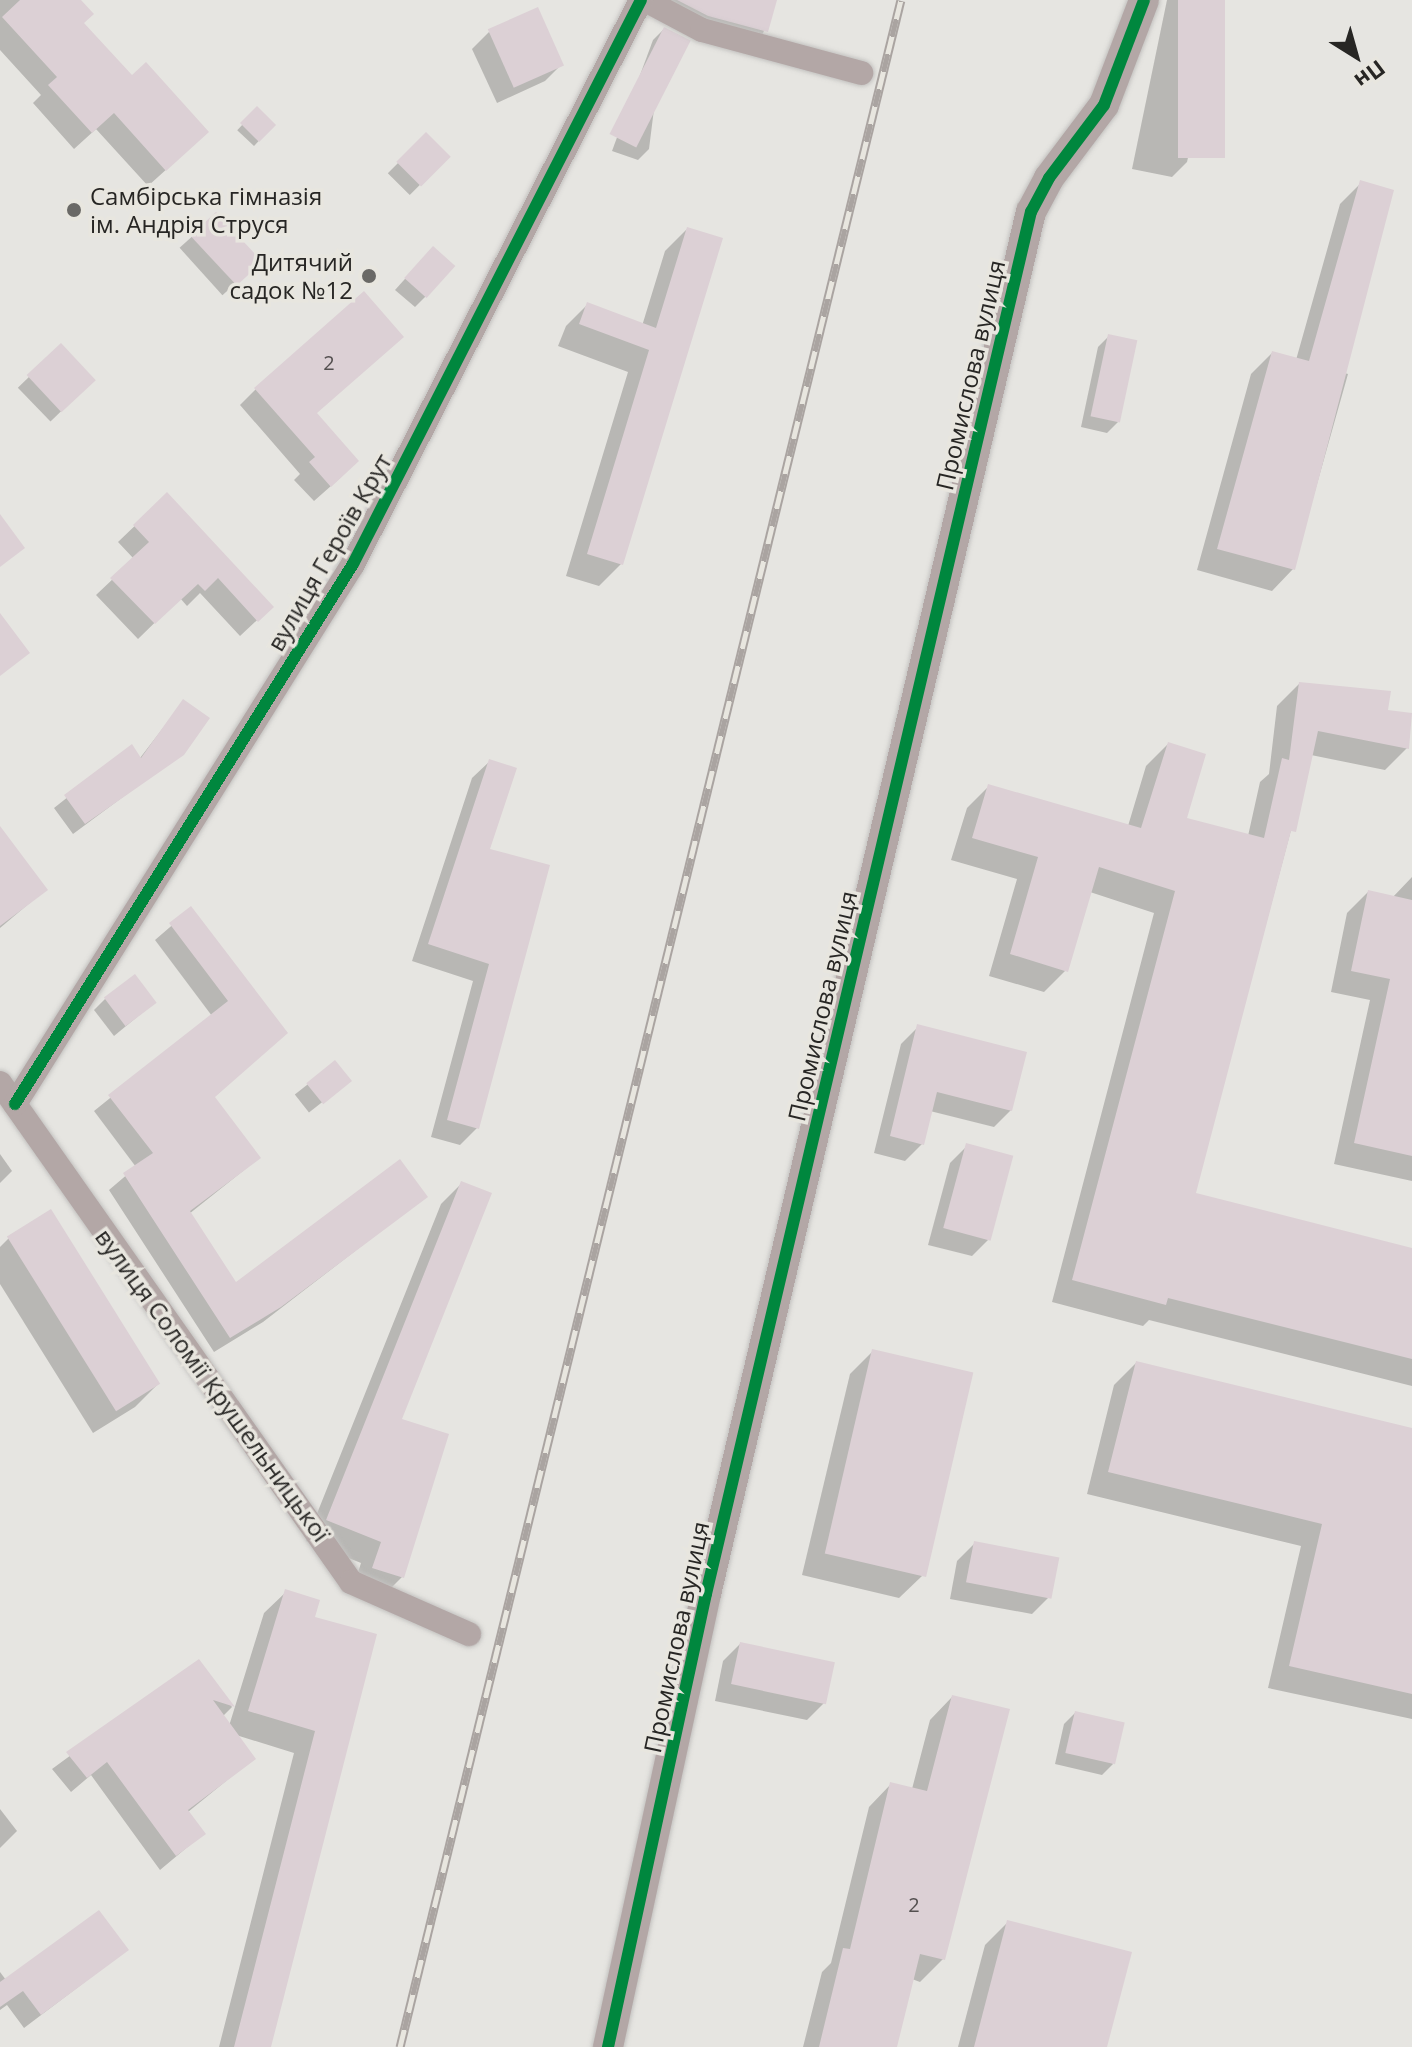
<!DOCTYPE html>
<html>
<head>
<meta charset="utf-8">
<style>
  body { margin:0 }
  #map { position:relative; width:1412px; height:2047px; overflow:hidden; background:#e6e5e1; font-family:"Open Sans",sans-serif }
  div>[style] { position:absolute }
  .shadow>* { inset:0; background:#0003; transform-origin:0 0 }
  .building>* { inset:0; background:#dcd0d5; transform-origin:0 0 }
  .roads { filter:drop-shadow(0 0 2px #c3c2c0) drop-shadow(0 0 2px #c3c2c0) }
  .minor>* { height:24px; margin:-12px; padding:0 12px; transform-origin:12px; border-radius:12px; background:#b3a7a6 }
  .tertiary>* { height:30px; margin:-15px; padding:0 15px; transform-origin:15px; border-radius:15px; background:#b3a7a6 }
  .rail>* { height:9px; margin-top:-4.5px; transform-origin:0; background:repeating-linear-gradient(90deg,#e8e6df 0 18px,#aaa4a1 0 36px); box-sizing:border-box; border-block:2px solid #aaa4a1 }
  .cycleway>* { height:12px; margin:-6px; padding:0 6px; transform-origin:6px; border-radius:6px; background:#00873e }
  .dots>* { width:22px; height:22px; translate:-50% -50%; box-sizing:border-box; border:4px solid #e8e6df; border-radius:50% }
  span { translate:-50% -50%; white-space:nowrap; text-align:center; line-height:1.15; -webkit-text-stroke:7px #e8e6df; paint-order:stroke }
  .number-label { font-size:20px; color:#545050 }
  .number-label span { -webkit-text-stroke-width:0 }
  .poi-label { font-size:24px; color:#272624 }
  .left { translate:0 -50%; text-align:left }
  .right { translate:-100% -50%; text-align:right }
  .street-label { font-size:24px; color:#272624 }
  .north { position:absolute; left:1316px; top:16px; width:80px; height:80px; -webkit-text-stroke:6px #e8e6df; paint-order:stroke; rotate:143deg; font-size:22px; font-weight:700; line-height:32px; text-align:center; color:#272624 }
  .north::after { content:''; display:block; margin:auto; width:28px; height:36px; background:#272624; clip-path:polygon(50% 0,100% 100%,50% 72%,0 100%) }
</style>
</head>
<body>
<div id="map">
  <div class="shadow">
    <div style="clip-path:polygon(0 0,79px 0,82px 23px,189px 149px,148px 186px,96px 129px,74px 149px,33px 103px,41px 95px,0 50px)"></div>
    <div style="clip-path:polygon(668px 0,775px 0,762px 36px,702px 20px)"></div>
    <div style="clip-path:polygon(1167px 0,1223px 0,1187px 162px,1172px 177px,1132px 169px)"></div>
    <div style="clip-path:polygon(664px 29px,649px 149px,638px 160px,612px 151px,653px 40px)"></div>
    <div style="clip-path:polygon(489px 32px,562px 64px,545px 81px,497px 103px,472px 49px)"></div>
    <div style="left:257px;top:109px;width:23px;height:29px;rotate:43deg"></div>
    <div style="left:426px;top:135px;width:31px;height:54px;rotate:45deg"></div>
    <div style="clip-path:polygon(1361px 183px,1341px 372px,1348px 374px,1293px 569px,1272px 591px,1197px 570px,1251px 374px,1272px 353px,1296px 360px,1340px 204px)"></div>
    <div style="left:216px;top:215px;width:64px;height:49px;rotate:48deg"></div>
    <div style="clip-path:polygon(687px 229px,621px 564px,599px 586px,566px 576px,628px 372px,558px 346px,566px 326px,588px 304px,642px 326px,665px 251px)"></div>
    <div style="clip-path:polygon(422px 260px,426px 296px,415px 307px,395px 290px)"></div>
    <div style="clip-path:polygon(1109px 336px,1118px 422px,1107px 433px,1081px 427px,1098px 347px)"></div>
    <div style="left:61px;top:346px;width:47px;height:60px;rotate:46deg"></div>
    <div style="clip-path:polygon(256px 389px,315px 415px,340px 478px,314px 501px,294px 480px,300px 474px,240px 405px)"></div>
    <div style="clip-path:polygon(167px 495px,271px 607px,240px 636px,200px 593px,187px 606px,180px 598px,138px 639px,96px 595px,134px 559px,118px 542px)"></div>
    <div style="clip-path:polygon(1299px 684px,1386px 712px,1407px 748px,1385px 770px,1311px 755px,1194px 1194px,1412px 1250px,1412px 1386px,1149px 1320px,1143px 1326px,1052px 1302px,1154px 913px,1090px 892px,1066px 970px,1044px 992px,989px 976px,1017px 879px,951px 860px,967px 808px,989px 786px,1128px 826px,1146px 766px,1168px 744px,1184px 820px,1248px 836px,1260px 782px,1269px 774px,1277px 706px)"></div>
    <div style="clip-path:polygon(183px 702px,182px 753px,73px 834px,54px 808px,131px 747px,140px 758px)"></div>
    <div style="clip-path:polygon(490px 761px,488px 850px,548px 866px,477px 1128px,460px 1145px,431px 1137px,473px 981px,412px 961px,472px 778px)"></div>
    <div style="clip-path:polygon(0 834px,45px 890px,0 928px)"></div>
    <div style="clip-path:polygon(1412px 877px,1412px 1181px,1334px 1164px,1370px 1000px,1331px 992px,1347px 913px,1368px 892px,1392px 898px)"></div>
    <div style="clip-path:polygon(191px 909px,285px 1033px,213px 1098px,259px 1158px,189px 1214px,236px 1285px,425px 1197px,263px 1322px,214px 1352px,109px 1190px,136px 1167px,94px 1111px,212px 1016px,155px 940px)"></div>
    <div style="clip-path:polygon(105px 999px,154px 1003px,114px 1036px,94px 1010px)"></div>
    <div style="clip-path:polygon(918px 1027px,1011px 1110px,994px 1127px,930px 1111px,922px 1144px,905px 1161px,874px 1153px,901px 1044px)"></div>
    <div style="left:335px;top:1063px;width:23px;height:51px;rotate:52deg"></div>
    <div style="clip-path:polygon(967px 1146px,989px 1239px,972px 1256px,928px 1245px,950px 1163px)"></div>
    <div style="clip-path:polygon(0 1154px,12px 1171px,0 1183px)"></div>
    <div style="clip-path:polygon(462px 1183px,399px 1421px,402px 1577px,381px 1598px,353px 1589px,361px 1563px,306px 1541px,441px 1204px)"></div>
    <div style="clip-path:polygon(9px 1238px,158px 1384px,135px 1407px,93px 1433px,0 1284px,0 1247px)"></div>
    <div style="clip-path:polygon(873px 1351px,922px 1576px,899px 1598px,802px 1575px,850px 1374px)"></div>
    <div style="clip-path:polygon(1136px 1363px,1412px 1430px,1412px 1719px,1268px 1688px,1301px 1546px,1087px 1494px,1114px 1385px)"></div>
    <div style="clip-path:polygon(974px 1544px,1049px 1597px,1032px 1614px,950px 1599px,957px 1561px)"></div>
    <div style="clip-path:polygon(286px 1592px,312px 1619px,375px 1635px,269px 2047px,219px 2047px,294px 1753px,236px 1735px,253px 1759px,188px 1812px,203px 1834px,160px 1870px,91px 1775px,71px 1792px,52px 1769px,198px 1662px,232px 1707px,222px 1717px,229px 1726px,264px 1613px)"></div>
    <div style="clip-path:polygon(740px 1644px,824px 1703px,807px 1720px,715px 1701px,723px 1661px)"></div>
    <div style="clip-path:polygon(952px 1697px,943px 1959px,920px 1982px,912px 1979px,895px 2047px,803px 2047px,822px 1972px,831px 1963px,869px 1807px,891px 1784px,912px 1789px,930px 1720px)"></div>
    <div style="clip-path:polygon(1075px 1713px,1113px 1764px,1102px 1775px,1055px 1764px,1064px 1724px)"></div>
    <div style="clip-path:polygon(0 1809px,17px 1831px,0 1848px)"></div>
    <div style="clip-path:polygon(1008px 1922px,1104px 2047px,958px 2047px,985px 1945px)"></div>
    <div style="clip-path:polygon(127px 1950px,24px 2028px,7px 2005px,0 2010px,0 1972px,6px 1980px)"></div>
  </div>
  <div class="building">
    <div style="clip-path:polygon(20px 0,81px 0,94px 14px,84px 23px,132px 75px,146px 62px,209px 132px,166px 171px,114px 113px,92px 133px,48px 85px,57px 77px,2px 17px)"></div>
    <div style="clip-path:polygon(677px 0,777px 0,768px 32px,708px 16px)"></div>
    <div style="left:1178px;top:0;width:47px;height:158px"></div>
    <div style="left:538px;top:7px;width:64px;height:55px;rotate:66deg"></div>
    <div style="left:664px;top:27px;width:30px;height:120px;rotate:27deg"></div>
    <div style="left:257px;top:106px;width:27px;height:24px;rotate:45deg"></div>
    <div style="left:426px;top:132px;width:35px;height:42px;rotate:45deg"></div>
    <div style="clip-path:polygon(1360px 180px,1394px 190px,1295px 570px,1217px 549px,1272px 351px,1309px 361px)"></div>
    <div style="left:216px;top:212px;width:68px;height:35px;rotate:47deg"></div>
    <div style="clip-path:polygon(687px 227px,723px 238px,623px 565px,587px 554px,649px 350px,579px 324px,587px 302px,656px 328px)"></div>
    <div style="left:433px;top:246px;width:30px;height:43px;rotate:42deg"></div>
    <div style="clip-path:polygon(364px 291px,404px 337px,317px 413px,359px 461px,331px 487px,309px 462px,315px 457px,254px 388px)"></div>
    <div style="left:1108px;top:334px;width:30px;height:84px;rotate:12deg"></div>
    <div style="left:61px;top:343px;width:51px;height:47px;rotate:47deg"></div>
    <div style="clip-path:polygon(167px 492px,274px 607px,258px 622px,218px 578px,205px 591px,198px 584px,155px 624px,110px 578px,149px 542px,133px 525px)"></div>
    <div style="clip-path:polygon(0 514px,25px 548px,0 567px)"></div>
    <div style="clip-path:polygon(0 613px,30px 653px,0 676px)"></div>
    <div style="clip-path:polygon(1299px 682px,1391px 691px,1388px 710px,1412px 713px,1409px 749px,1318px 731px,1296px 832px,1291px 831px,1196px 1193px,1412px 1248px,1412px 1359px,1168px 1298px,1166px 1305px,1072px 1280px,1175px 891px,1099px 867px,1068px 972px,1010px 954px,1038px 857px,972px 838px,988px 784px,1141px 828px,1168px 742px,1206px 754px,1187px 818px,1264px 838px,1282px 758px,1289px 760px)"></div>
    <div style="clip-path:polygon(183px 699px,210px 718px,184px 755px,85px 824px,64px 795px,132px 744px,141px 758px)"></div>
    <div style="clip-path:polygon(489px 759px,517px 768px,490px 849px,550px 865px,479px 1129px,447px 1120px,489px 964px,428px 944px)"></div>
    <div style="clip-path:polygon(0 826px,48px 890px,0 926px)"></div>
    <div style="clip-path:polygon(1368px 890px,1412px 900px,1412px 1156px,1354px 1143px,1390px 979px,1351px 971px)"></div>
    <div style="clip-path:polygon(191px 906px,288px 1033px,215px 1097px,261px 1158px,190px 1211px,236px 1282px,400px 1159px,428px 1197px,281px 1307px,230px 1338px,123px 1173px,153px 1153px,108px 1095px,228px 1001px,169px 923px)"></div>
    <div style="left:135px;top:974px;width:36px;height:39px;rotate:53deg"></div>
    <div style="clip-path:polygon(917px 1024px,1027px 1052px,1012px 1111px,937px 1092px,924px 1145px,890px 1136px)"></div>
    <div style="left:335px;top:1060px;width:27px;height:37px;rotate:51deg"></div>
    <div style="left:966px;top:1143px;width:49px;height:88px;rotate:15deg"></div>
    <div style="clip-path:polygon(461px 1181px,492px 1193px,402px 1419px,449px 1434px,404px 1578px,372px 1568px,381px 1542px,326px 1520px)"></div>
    <div style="left:51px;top:1209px;width:206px;height:52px;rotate:58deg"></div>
    <div style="left:872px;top:1349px;width:104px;height:210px;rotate:13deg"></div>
    <div style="clip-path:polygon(1136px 1361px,1412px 1428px,1412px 1694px,1289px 1666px,1322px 1524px,1108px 1472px)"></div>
    <div style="left:974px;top:1541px;width:87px;height:42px;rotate:11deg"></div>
    <div style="clip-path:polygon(285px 1589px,320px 1600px,315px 1617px,377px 1634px,271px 2047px,234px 2047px,315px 1731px,248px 1711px)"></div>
    <div style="left:740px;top:1642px;width:97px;height:43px;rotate:12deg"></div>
    <div style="clip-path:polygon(199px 1659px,235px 1707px,213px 1700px,256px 1759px,188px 1810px,206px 1834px,176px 1856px,107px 1762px,87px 1778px,66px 1752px)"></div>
    <div style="clip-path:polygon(952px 1695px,1010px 1709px,945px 1960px,920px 1954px,897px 2047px,819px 2047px,843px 1948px,850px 1949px,890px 1782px,927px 1791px)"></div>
    <div style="left:1075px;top:1711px;width:51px;height:43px;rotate:13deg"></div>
    <div style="clip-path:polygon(99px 1910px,129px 1950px,41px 2015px,23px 1991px,0 2007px,0 1982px)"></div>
    <div style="clip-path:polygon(1007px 1920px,1132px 1952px,1107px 2047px,974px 2047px)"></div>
  </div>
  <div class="roads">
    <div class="minor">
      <div style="left:645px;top:0;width:64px;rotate:27.8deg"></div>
      <div style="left:702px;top:30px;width:165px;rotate:15.1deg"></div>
      <div style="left:0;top:1083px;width:610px;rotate:54.88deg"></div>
      <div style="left:351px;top:1582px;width:129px;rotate:23.8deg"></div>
      <div style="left:15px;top:1104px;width:637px;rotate:-57.96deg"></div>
      <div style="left:353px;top:564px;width:633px;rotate:-62.95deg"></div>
    </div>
    <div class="tertiary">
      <div style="left:608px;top:2047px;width:463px;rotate:-77.8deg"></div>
      <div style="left:706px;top:1594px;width:1420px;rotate:-76.77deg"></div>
      <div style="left:1031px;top:212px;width:38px;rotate:-62deg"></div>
      <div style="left:1049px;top:178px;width:91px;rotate:-53deg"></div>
      <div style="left:1104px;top:105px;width:112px;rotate:-69.1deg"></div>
    </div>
  </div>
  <div class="rail">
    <div style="left:400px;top:2047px;width:2107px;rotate:-76.25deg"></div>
  </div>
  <div class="cycleway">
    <div style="left:15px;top:1104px;width:637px;rotate:-57.96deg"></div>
    <div style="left:353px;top:564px;width:633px;rotate:-62.95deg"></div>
    <div style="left:608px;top:2047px;width:463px;rotate:-77.8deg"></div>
    <div style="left:706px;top:1594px;width:1420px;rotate:-76.77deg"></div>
    <div style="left:1031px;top:212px;width:38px;rotate:-62deg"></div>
    <div style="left:1049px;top:178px;width:91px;rotate:-53deg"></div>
    <div style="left:1104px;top:105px;width:112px;rotate:-69.1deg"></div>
  </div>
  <div class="dots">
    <div style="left:74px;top:210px;background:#6a6966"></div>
    <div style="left:369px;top:276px;background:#6a6966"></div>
  </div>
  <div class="number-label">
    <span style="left:329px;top:362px">2</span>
    <span style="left:914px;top:1904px">2</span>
  </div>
  <div class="poi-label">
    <span class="left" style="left:90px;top:210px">Самбірська гімназія<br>ім. Андрія Струся</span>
    <span class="right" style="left:353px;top:276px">Дитячий<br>садок №12</span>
  </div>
  <div class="street-label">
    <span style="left:970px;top:375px;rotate:-77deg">Промислова вулиця</span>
    <span style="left:329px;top:552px;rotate:-60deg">вулиця Героїв Крут</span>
    <span style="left:822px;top:1006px;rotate:-77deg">Промислова вулиця</span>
    <span style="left:213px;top:1385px;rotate:54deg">вулиця Соломії Крушельницької</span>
    <span style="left:676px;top:1637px;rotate:-78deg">Промислова вулиця</span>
  </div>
  <div class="north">Пн</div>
</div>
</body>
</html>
